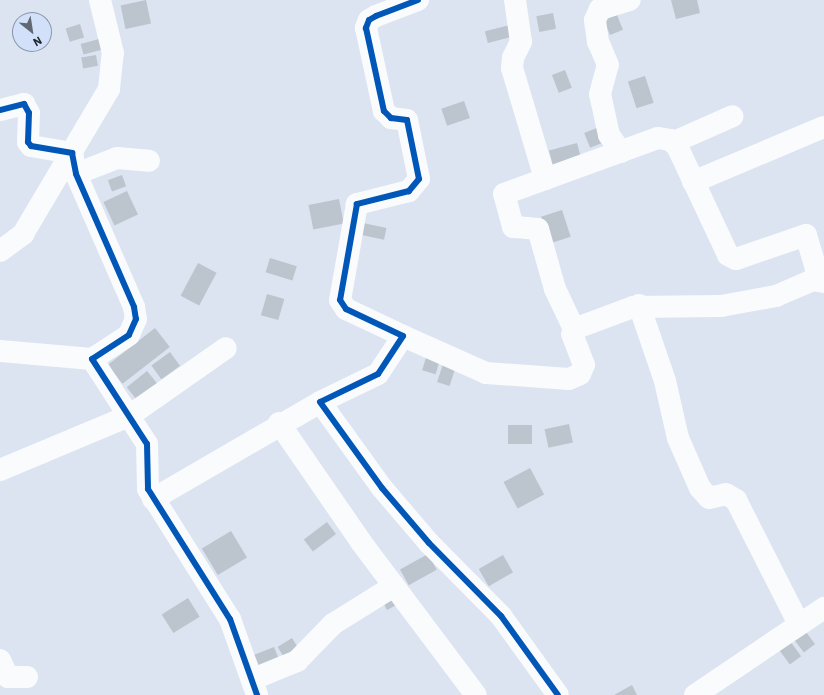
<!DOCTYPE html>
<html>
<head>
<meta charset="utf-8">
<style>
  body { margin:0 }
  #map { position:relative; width:824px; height:695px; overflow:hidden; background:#dce3f1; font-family:"IBM Plex Sans",sans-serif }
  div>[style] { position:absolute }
  .building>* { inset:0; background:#bcc4ce; transform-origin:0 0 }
  .street>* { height:22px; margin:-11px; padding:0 11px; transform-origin:11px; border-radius:11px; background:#fafbfd }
  .cycleway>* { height:6px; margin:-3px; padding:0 3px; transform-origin:3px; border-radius:3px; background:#0057b8 }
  span { translate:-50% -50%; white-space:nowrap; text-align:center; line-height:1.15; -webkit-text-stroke:4px #d3e0fa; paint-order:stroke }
  .north { position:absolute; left:12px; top:12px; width:40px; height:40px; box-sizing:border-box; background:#d3e0fa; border:1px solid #8c96a9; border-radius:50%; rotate:150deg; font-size:11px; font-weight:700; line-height:16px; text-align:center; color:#21262f }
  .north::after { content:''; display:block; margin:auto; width:14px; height:18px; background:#626873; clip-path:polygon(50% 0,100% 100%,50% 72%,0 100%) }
</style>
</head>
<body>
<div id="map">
  <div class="building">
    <div style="left:146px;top:0;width:24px;height:26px;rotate:78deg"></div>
    <div style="clip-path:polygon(671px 0,697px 0,700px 13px,676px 19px)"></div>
    <div style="left:553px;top:13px;width:16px;height:17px;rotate:79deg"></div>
    <div style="left:617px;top:15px;width:16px;height:14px;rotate:68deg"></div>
    <div style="left:80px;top:24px;width:14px;height:15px;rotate:73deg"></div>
    <div style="left:514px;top:24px;width:12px;height:30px;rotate:76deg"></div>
    <div style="left:99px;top:39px;width:11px;height:19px;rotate:75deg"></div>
    <div style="left:96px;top:55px;width:11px;height:15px;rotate:80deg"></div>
    <div style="left:565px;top:70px;width:19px;height:14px;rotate:69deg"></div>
    <div style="left:645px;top:76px;width:28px;height:18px;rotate:72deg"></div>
    <div style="left:464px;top:101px;width:18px;height:24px;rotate:71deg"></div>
    <div style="left:599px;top:127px;width:16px;height:16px;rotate:68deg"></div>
    <div style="left:577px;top:143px;width:16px;height:29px;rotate:75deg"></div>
    <div style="left:122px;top:175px;width:12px;height:15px;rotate:70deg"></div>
    <div style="left:127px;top:191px;width:26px;height:26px;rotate:65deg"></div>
    <div style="left:339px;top:199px;width:25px;height:31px;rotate:79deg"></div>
    <div style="left:562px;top:210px;width:28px;height:22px;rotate:72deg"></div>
    <div style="left:363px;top:223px;width:24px;height:12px;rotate:12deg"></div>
    <div style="left:270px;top:258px;width:28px;height:15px;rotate:17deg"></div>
    <div style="left:198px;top:263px;width:21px;height:37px;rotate:28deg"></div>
    <div style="left:267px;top:294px;width:18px;height:22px;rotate:16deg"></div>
    <div style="left:155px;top:328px;width:24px;height:60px;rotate:52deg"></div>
    <div style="left:428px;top:351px;width:14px;height:20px;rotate:17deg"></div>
    <div style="left:170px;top:352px;width:17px;height:23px;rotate:54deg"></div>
    <div style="left:443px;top:364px;width:13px;height:19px;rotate:18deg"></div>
    <div style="left:147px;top:371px;width:19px;height:26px;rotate:51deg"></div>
    <div style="left:569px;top:424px;width:19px;height:25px;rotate:78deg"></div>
    <div style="left:508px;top:425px;width:24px;height:19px"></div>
    <div style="left:530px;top:468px;width:30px;height:30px;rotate:62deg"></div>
    <div style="left:327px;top:522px;width:15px;height:29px;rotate:53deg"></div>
    <div style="left:231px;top:531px;width:31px;height:34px;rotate:59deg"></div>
    <div style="left:428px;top:554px;width:18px;height:32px;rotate:61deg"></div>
    <div style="left:503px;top:555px;width:20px;height:28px;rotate:60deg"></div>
    <div style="clip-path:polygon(380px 596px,400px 603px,387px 610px)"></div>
    <div style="left:188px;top:598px;width:22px;height:31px;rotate:58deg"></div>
    <div style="left:803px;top:628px;width:20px;height:14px;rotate:53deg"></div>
    <div style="left:292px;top:638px;width:15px;height:17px;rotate:58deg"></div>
    <div style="left:790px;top:641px;width:19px;height:14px;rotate:54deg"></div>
    <div style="left:274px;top:647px;width:16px;height:21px;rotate:68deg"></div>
    <div style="clip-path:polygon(632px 685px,637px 695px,614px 695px)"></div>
  </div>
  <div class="street">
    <div style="left:418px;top:0;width:45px;rotate:159.1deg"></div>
    <div style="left:376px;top:16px;width:8px;rotate:150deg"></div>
    <div style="left:369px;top:20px;width:9px;rotate:111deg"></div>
    <div style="left:366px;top:28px;width:85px;rotate:77.8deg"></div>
    <div style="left:384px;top:111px;width:10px;rotate:45deg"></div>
    <div style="left:391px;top:118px;width:16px;rotate:7deg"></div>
    <div style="left:407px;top:120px;width:60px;rotate:78.5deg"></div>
    <div style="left:419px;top:179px;width:16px;rotate:130deg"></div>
    <div style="left:409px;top:191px;width:54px;rotate:166deg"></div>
    <div style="left:357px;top:204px;width:97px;rotate:100deg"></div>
    <div style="left:340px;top:300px;width:11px;rotate:56deg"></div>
    <div style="left:346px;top:309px;width:63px;rotate:25.3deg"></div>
    <div style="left:403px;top:336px;width:45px;rotate:123.3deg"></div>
    <div style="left:378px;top:374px;width:64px;rotate:154.2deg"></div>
    <div style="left:320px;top:402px;width:106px;rotate:54.2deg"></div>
    <div style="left:382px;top:488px;width:72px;rotate:49.5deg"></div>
    <div style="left:429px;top:543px;width:103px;rotate:45.4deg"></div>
    <div style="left:501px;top:616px;width:97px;rotate:54.2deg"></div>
    <div style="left:515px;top:0;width:42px;rotate:81.9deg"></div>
    <div style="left:521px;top:42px;width:18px;rotate:117deg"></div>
    <div style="left:513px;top:58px;width:10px;rotate:96deg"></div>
    <div style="left:512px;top:68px;width:116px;rotate:73.4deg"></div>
    <div style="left:0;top:110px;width:25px;rotate:-14deg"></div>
    <div style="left:24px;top:104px;width:10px;rotate:61deg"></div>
    <div style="left:29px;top:113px;width:29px;rotate:92deg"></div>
    <div style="left:28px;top:142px;width:5px;rotate:53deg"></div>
    <div style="left:31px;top:146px;width:42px;rotate:9.7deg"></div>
    <div style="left:72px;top:153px;width:21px;rotate:79deg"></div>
    <div style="left:76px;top:174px;width:145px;rotate:66.4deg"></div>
    <div style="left:134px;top:307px;width:12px;rotate:81deg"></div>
    <div style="left:136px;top:319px;width:17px;rotate:114deg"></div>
    <div style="left:129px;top:335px;width:44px;rotate:147deg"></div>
    <div style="left:92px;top:359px;width:101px;rotate:57.1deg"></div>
    <div style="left:147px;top:444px;width:45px;rotate:88.7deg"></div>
    <div style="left:148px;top:489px;width:154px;rotate:57.8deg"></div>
    <div style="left:230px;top:619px;width:81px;rotate:70.4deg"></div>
    <div style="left:674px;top:142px;width:64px;rotate:-23.8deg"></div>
    <div style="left:621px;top:152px;width:21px;rotate:-125deg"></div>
    <div style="left:609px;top:135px;width:42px;rotate:-102.4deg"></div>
    <div style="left:600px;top:94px;width:30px;rotate:-75deg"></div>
    <div style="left:608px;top:65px;width:25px;rotate:-113deg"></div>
    <div style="left:598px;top:42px;width:22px;rotate:-98deg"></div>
    <div style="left:595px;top:20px;width:12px;rotate:-66deg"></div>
    <div style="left:600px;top:9px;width:31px;rotate:-17deg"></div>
    <div style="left:76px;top:174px;width:44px;rotate:-21.3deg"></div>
    <div style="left:117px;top:158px;width:32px;rotate:5deg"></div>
    <div style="left:693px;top:182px;width:142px;rotate:-22.8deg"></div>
    <div style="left:0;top:251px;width:29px;rotate:-36deg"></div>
    <div style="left:23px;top:234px;width:169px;rotate:-59.3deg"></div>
    <div style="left:109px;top:89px;width:36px;rotate:-84deg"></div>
    <div style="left:113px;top:53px;width:55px;rotate:-103.8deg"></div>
    <div style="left:639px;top:305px;width:80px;rotate:71.1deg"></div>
    <div style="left:665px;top:381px;width:58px;rotate:77.2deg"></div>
    <div style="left:678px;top:438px;width:55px;rotate:66.3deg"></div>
    <div style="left:700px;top:488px;width:13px;rotate:48deg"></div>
    <div style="left:709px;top:498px;width:17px;rotate:-13deg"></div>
    <div style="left:726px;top:494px;width:12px;rotate:31deg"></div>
    <div style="left:736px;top:500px;width:139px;rotate:63.1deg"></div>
    <div style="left:574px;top:329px;width:44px;rotate:-115.4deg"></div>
    <div style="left:555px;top:289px;width:62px;rotate:-105.8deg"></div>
    <div style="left:538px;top:229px;width:25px;rotate:-175deg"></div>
    <div style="left:513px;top:227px;width:34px;rotate:-105deg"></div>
    <div style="left:504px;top:194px;width:164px;rotate:-20deg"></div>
    <div style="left:658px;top:138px;width:12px;rotate:9deg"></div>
    <div style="left:670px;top:140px;width:9px;rotate:41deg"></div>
    <div style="left:677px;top:146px;width:120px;rotate:64.9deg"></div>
    <div style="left:728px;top:255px;width:9px;rotate:27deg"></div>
    <div style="left:736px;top:259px;width:74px;rotate:-18.9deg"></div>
    <div style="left:806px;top:235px;width:46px;rotate:73.5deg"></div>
    <div style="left:403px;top:336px;width:91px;rotate:24deg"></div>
    <div style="left:486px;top:373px;width:83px;rotate:4.1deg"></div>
    <div style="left:569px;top:379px;width:12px;rotate:-24deg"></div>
    <div style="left:580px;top:374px;width:10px;rotate:-66deg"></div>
    <div style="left:584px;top:365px;width:33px;rotate:-111deg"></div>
    <div style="left:572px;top:334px;width:5px;rotate:-68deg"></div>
    <div style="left:574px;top:329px;width:63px;rotate:-20.4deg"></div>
    <div style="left:633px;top:307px;width:88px;rotate:-0.7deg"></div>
    <div style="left:721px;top:306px;width:56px;rotate:-10.3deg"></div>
    <div style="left:776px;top:296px;width:40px;rotate:-23.4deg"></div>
    <div style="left:813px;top:280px;width:11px;rotate:10deg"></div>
    <div style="left:0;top:351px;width:92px;rotate:5deg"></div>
    <div style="left:279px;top:423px;width:145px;rotate:55.4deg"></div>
    <div style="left:361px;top:542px;width:191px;rotate:53.1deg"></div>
    <div style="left:0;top:470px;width:140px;rotate:-22.7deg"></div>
    <div style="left:129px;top:416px;width:118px;rotate:-35deg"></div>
    <div style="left:153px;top:499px;width:193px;rotate:-30.1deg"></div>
    <div style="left:0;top:660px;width:19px;rotate:65deg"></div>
    <div style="left:8px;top:677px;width:19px"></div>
    <div style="left:253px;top:679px;width:48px;rotate:-22.2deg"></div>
    <div style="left:297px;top:661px;width:52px;rotate:-45.8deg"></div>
    <div style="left:333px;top:624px;width:72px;rotate:-31.9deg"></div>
    <div style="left:695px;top:695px;width:156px;rotate:-34deg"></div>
  </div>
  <div class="cycleway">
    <div style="left:418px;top:0;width:45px;rotate:159.1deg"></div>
    <div style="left:376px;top:16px;width:8px;rotate:150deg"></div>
    <div style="left:369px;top:20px;width:9px;rotate:111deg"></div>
    <div style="left:366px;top:28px;width:85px;rotate:77.8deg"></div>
    <div style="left:384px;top:111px;width:10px;rotate:45deg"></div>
    <div style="left:391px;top:118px;width:16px;rotate:7deg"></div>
    <div style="left:407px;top:120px;width:60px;rotate:78.5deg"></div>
    <div style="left:419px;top:179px;width:16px;rotate:130deg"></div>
    <div style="left:409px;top:191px;width:54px;rotate:166deg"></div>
    <div style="left:357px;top:204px;width:97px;rotate:100deg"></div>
    <div style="left:340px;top:300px;width:11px;rotate:56deg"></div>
    <div style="left:346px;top:309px;width:63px;rotate:25.3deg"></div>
    <div style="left:403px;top:336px;width:45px;rotate:123.3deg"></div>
    <div style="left:378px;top:374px;width:64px;rotate:154.2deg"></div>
    <div style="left:320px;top:402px;width:106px;rotate:54.2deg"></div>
    <div style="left:382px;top:488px;width:72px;rotate:49.5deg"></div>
    <div style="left:429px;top:543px;width:103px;rotate:45.4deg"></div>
    <div style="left:501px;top:616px;width:97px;rotate:54.2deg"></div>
    <div style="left:0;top:110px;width:25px;rotate:-14deg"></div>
    <div style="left:24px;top:104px;width:10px;rotate:61deg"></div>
    <div style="left:29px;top:113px;width:29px;rotate:92deg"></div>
    <div style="left:28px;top:142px;width:5px;rotate:53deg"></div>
    <div style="left:31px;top:146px;width:42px;rotate:9.7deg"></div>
    <div style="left:72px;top:153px;width:21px;rotate:79deg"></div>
    <div style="left:76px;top:174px;width:145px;rotate:66.4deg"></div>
    <div style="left:134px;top:307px;width:12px;rotate:81deg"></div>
    <div style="left:136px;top:319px;width:17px;rotate:114deg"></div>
    <div style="left:129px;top:335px;width:44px;rotate:147deg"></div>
    <div style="left:92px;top:359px;width:101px;rotate:57.1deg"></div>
    <div style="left:147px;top:444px;width:45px;rotate:88.7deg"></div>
    <div style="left:148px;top:489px;width:154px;rotate:57.8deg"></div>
    <div style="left:230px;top:619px;width:81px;rotate:70.4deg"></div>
  </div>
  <div class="north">N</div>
</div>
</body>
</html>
